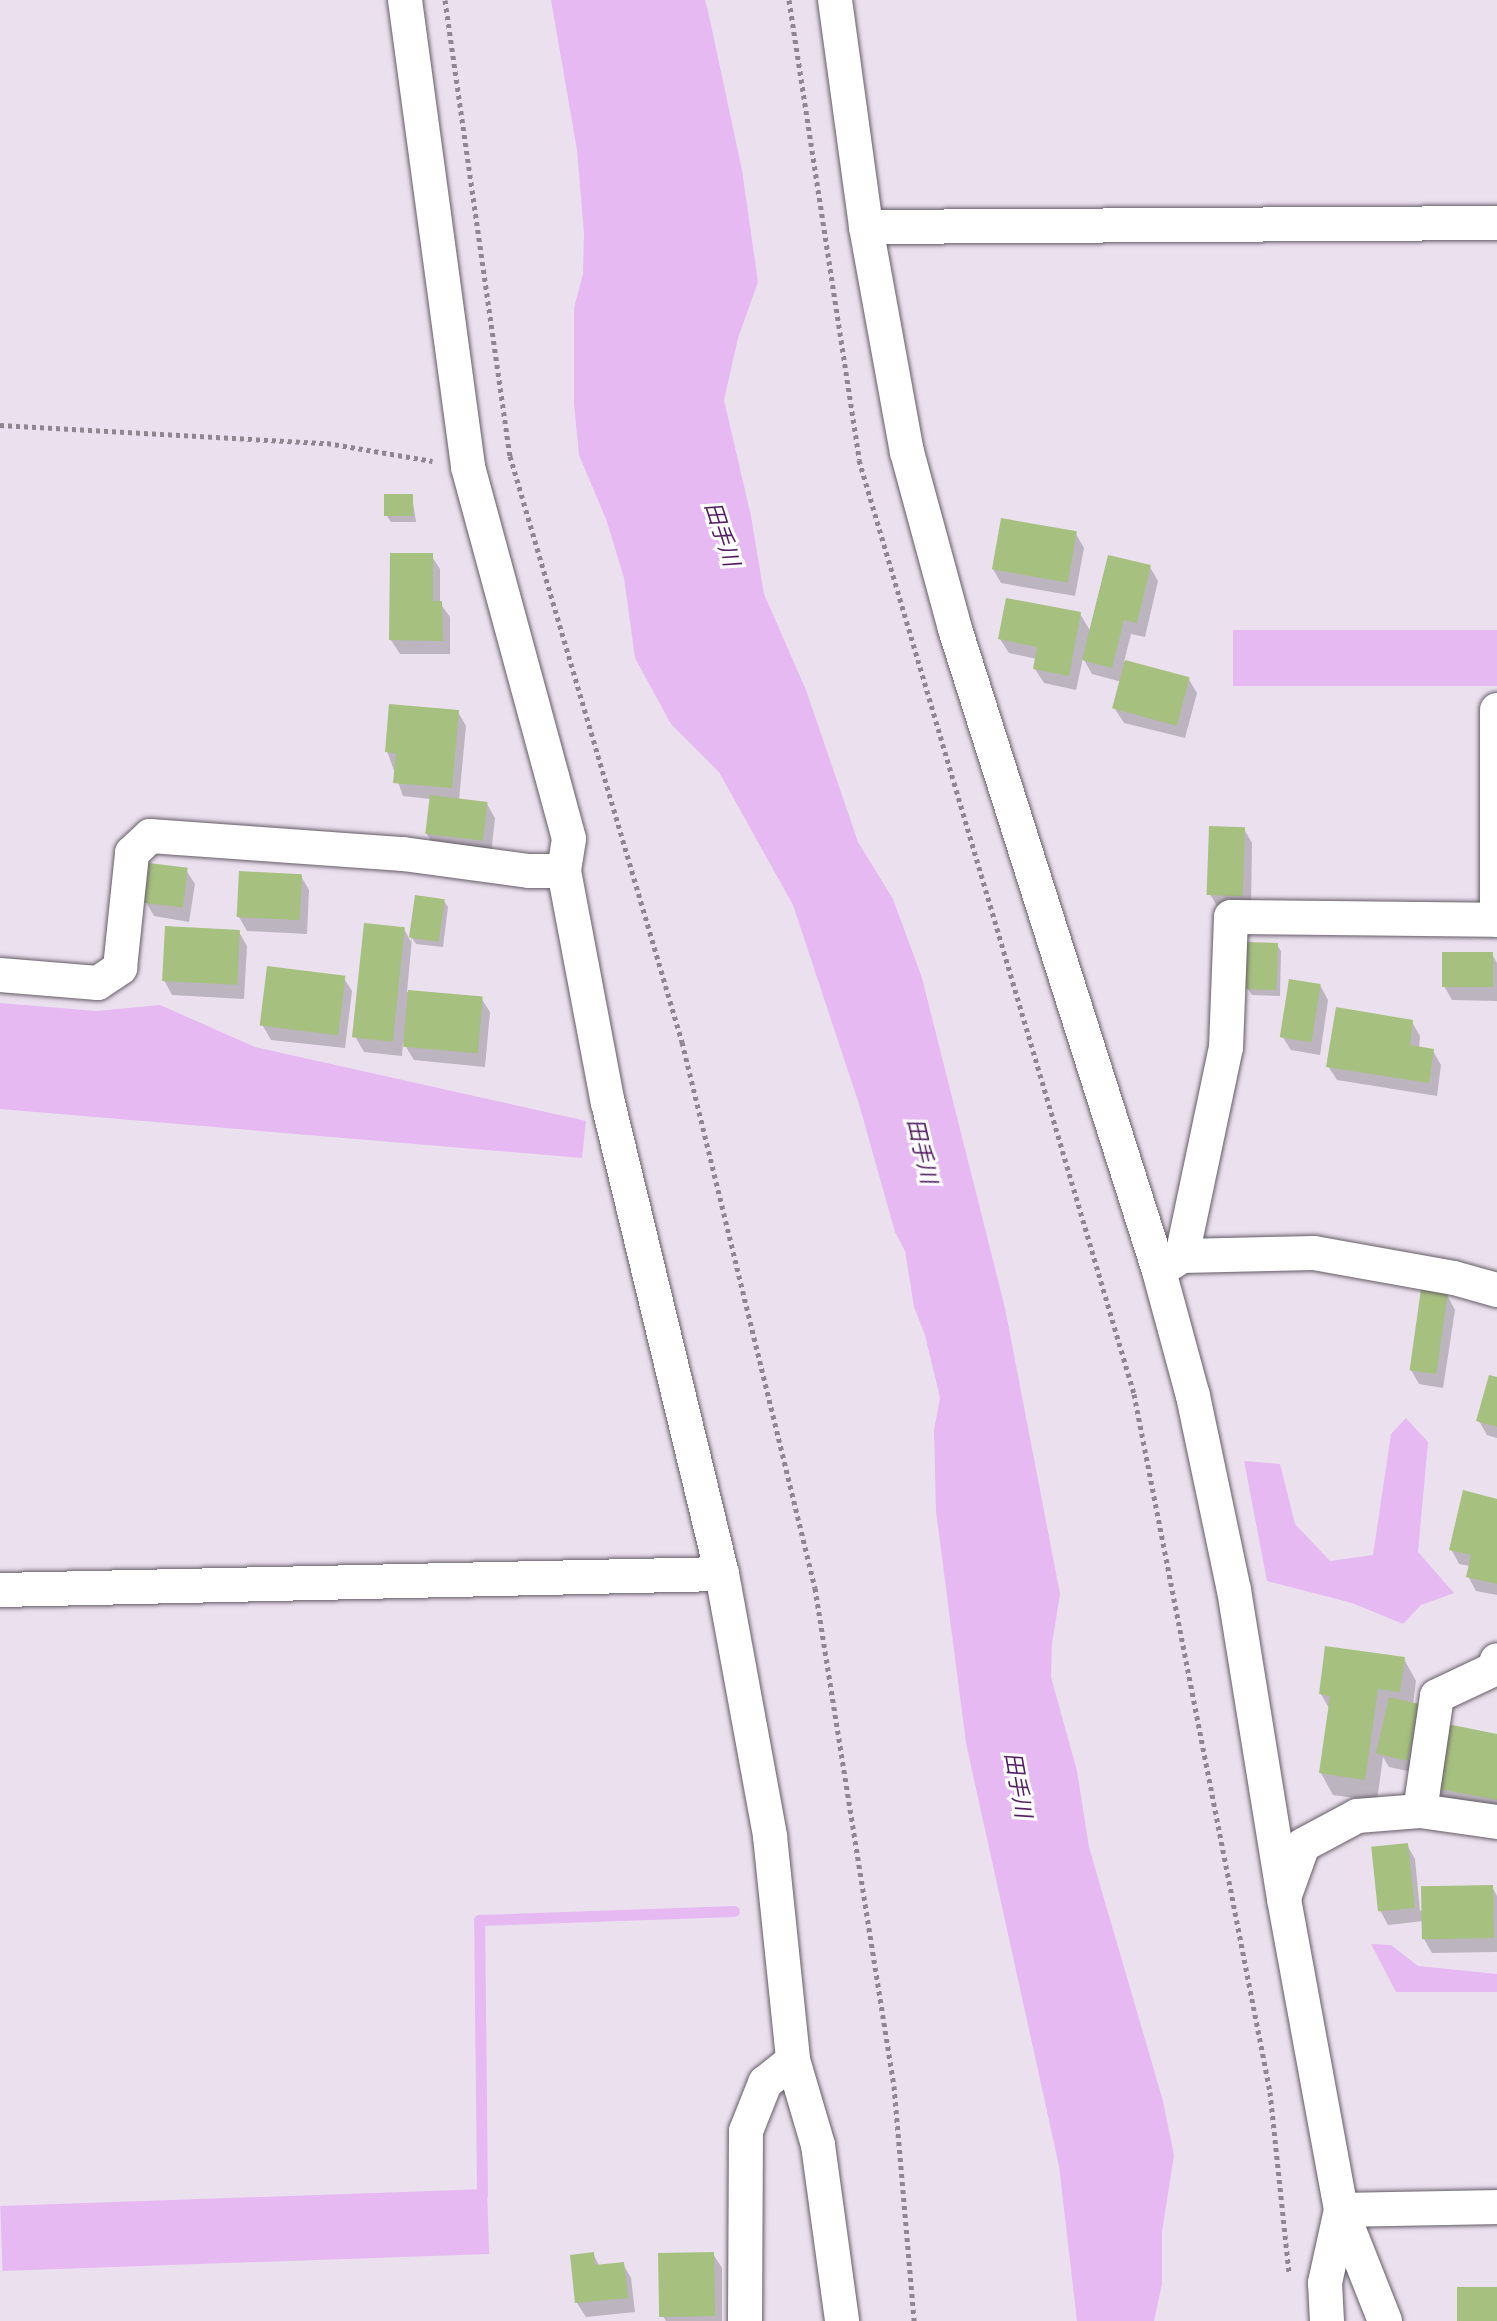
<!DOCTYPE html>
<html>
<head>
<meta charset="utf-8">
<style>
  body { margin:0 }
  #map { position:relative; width:1497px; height:2321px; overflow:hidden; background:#ebe1ee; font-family:"Archivo Narrow","Noto Sans JP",sans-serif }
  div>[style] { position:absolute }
  .water>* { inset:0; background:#e6b9f3; transform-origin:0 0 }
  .shadow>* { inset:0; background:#0003 }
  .stream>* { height:11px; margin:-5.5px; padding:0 5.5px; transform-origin:5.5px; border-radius:5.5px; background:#e6b9f3 }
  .building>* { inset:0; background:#a6c07f; transform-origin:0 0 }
  .path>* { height:5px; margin-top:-2.5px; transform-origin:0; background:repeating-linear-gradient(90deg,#8e8790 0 4px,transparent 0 8px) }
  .roads { filter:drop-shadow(0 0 2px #645c66) drop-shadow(0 0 2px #645c66) }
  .street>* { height:34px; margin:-17px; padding:0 17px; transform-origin:17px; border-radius:17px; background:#fff }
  span { translate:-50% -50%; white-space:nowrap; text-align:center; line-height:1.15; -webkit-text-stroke:6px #fff; paint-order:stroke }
  .water-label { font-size:22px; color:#531e61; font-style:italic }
</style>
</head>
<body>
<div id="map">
  <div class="water">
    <div style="clip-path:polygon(551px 0,705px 0,708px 11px,742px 170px,758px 282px,738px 338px,724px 400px,751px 516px,764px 594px,806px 690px,858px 842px,893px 899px,922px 978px,1005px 1308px,1060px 1594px,1052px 1644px,1051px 1677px,1077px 1771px,1089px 1847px,1163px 2101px,1174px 2155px,1162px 2232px,1162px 2284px,1154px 2321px,1077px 2321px,1059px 2166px,966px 1743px,936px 1511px,934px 1430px,940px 1398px,925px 1335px,914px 1307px,905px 1251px,895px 1232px,859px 1104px,793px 905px,719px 772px,671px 724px,635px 658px,624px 578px,606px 519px,579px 455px,574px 404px,574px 308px,583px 274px,584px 234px,577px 150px)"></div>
    <div style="left:1497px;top:630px;width:56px;height:264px;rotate:90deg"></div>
    <div style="clip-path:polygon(0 1003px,96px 1011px,160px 1005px,255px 1047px,586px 1121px,582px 1158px,0 1109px)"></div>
    <div style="clip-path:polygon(1406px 1418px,1428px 1442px,1418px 1552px,1454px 1593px,1421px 1605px,1403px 1624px,1352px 1603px,1267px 1581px,1244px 1461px,1280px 1464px,1295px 1524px,1330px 1561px,1373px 1555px,1391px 1434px)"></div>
    <div style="clip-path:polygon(1371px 1944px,1391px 1945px,1418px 1966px,1497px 1974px,1497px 1992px,1396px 1992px)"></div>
    <div style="left:487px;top:2189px;width:65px;height:487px;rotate:88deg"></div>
  </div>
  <div class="shadow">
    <div style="clip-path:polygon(412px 496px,416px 522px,391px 522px,387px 516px)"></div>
    <div style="clip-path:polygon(1076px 534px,1084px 548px,1075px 596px,1001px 583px,993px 569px)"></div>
    <div style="clip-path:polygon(431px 555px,440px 569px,440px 603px,450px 617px,450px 654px,400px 654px,391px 640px)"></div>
    <div style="clip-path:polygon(1150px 567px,1158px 581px,1145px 637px,1131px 634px,1124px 662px,1188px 678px,1197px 693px,1185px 738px,1124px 723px,1115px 709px,1122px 682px,1092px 674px,1083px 658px,1076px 690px,1044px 683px,1035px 669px,1037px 659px,1009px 653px,1000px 639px,1080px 614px,1091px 632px)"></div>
    <div style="clip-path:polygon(458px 712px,466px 726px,459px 800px,487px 804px,495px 818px,491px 855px,435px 848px,427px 834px,431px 799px,403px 796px,387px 751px)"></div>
    <div style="clip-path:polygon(1244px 829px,1252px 843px,1251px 909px,1218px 908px,1210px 894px)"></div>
    <div style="clip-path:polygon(186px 870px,195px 884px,189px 922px,154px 916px,146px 902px)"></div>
    <div style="clip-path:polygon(301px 876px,309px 890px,307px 934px,247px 931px,239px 917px)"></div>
    <div style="clip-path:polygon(417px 898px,444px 901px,448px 907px,443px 947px,416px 944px,412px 938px,407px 992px,481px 998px,490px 1012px,485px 1067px,414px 1060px,403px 1042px,402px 1056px,364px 1052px,356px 1038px,404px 929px,411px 942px)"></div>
    <div style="clip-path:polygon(239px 932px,247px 946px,244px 999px,172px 995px,164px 980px)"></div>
    <div style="clip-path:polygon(1277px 945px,1281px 951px,1280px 996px,1252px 995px,1248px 989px)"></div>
    <div style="clip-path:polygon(1492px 954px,1497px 963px,1497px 1001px,1452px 1000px,1444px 986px)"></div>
    <div style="clip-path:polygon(343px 977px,352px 991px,345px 1048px,271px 1040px,263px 1026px)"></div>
    <div style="clip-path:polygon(1320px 985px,1328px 1000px,1320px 1055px,1291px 1050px,1282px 1036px)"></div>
    <div style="clip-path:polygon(1412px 1022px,1420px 1036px,1419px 1048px,1433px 1051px,1441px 1065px,1437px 1096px,1337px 1080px,1328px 1066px)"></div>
    <div style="clip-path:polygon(1447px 1295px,1455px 1310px,1443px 1388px,1419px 1384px,1411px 1370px)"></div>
    <div style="clip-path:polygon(1497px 1379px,1497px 1438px,1487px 1435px,1479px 1421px)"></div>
    <div style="clip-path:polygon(1497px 1500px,1497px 1595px,1476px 1591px,1468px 1576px,1470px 1566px,1459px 1564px,1451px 1549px)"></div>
    <div style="clip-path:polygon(1404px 1659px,1416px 1681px,1413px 1704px,1419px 1706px,1417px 1773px,1389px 1767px,1383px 1757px,1377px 1801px,1333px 1795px,1321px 1773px,1330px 1710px,1321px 1694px)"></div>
    <div style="clip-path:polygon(1497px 1736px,1497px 1812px,1445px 1802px,1437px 1787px)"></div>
    <div style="clip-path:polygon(1407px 1845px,1415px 1859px,1420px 1911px,1492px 1887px,1497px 1896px,1497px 1952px,1432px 1953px,1424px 1939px,1424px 1921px,1388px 1925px,1380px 1910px)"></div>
    <div style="clip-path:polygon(593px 2254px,600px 2267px,623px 2264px,631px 2278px,635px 2312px,586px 2317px,577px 2303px,572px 2257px)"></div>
    <div style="clip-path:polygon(713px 2254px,722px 2268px,722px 2321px,666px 2321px,663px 2316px)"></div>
  </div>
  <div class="stream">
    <div style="left:482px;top:2195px;width:275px;rotate:-90.6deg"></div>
    <div style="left:479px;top:1920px;width:255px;rotate:-2deg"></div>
  </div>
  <div class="building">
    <div style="left:384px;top:494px;width:29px;height:22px"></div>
    <div style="left:1001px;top:518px;width:77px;height:52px;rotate:10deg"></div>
    <div style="clip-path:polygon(390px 553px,433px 553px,433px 601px,442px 601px,443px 641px,389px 640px)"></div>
    <div style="clip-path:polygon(1108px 555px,1151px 565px,1137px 623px,1124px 620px,1112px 668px,1082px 660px)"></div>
    <div style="clip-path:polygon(1006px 598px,1081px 612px,1069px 676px,1033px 669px,1037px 647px,998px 639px)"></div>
    <div style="left:1125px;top:660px;width:67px;height:50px;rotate:15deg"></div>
    <div style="clip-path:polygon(389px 704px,459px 710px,452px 788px,393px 783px,396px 753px,385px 752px)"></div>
    <div style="left:430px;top:795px;width:58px;height:39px;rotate:7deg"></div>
    <div style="left:1209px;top:826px;width:36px;height:69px;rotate:2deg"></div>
    <div style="left:149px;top:863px;width:39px;height:40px;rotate:7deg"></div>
    <div style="left:239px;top:871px;width:63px;height:46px;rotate:3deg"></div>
    <div style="left:415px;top:895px;width:30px;height:43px;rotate:8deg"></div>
    <div style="left:364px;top:923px;width:41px;height:115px;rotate:6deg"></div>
    <div style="left:165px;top:926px;width:75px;height:55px;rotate:3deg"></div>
    <div style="left:1247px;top:942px;width:31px;height:47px;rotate:2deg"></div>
    <div style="left:1442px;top:952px;width:51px;height:35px"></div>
    <div style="left:267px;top:966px;width:79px;height:60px;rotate:7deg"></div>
    <div style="left:1289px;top:979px;width:32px;height:59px;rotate:9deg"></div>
    <div style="left:408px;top:990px;width:75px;height:57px;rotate:5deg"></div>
    <div style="clip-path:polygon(1336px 1007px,1413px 1020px,1410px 1045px,1434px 1049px,1429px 1083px,1326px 1067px)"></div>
    <div style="left:1421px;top:1289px;width:27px;height:82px;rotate:8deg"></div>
    <div style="clip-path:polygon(1489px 1375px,1497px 1377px,1497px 1427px,1476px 1421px)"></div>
    <div style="clip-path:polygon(1463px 1490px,1497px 1499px,1497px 1584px,1466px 1577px,1471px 1555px,1449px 1550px)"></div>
    <div style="clip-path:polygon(1325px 1646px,1405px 1657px,1400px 1692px,1378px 1689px,1365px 1780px,1319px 1773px,1330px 1696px,1319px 1694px)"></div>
    <div style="left:1389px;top:1697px;width:32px;height:58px;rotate:13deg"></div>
    <div style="clip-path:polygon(1447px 1724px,1497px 1734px,1497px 1800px,1435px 1788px)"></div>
    <div style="left:1408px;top:1843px;width:65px;height:37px;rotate:84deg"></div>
    <div style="left:1493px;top:1885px;width:53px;height:72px;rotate:89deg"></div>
    <div style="clip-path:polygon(594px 2252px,595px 2265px,624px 2262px,628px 2298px,575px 2303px,570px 2255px)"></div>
    <div style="left:714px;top:2252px;width:64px;height:56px;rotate:89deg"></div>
    <div style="left:1497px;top:2287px;width:34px;height:40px;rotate:90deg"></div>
  </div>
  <div class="path">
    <div style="left:445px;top:0;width:461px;rotate:81.9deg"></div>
    <div style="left:510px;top:456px;width:611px;rotate:73.64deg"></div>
    <div style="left:682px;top:1042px;width:562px;rotate:76.31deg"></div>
    <div style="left:815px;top:1588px;width:504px;rotate:80.99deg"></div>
    <div style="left:894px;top:2086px;width:236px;rotate:85.1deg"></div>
    <div style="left:789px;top:0;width:465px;rotate:81.3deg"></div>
    <div style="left:859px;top:460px;width:974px;rotate:73.59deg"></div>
    <div style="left:1134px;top:1394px;width:711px;rotate:78.97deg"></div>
    <div style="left:1270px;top:2092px;width:181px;rotate:84deg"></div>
    <div style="left:0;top:425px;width:327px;rotate:3.2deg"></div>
    <div style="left:327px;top:443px;width:107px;rotate:9.7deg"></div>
  </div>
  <div class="roads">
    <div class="street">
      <div style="left:405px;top:0;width:471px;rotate:82.3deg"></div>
      <div style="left:468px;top:467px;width:385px;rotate:74.8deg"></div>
      <div style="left:569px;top:839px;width:32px;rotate:99deg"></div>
      <div style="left:564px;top:871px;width:236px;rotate:79.3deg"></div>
      <div style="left:608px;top:1103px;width:485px;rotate:76.4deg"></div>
      <div style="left:722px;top:1574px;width:266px;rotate:79.6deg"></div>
      <div style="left:770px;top:1836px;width:225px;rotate:84.1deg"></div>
      <div style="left:793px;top:2060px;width:89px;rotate:73.6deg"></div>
      <div style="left:818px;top:2145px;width:178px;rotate:82.2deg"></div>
      <div style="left:835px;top:0;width:229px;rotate:82.2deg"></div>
      <div style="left:866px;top:227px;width:229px;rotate:79.7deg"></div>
      <div style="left:907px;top:452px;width:183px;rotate:74.8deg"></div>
      <div style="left:955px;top:629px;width:674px;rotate:72.37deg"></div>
      <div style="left:1159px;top:1271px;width:130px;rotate:74.8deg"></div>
      <div style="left:1193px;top:1396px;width:198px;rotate:78.1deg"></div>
      <div style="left:1234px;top:1590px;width:313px;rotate:80.8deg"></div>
      <div style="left:1284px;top:1899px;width:316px;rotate:79.6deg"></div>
      <div style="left:1341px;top:2210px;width:75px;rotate:102.4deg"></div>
      <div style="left:1325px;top:2283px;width:38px;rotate:87deg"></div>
      <div style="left:866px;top:227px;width:631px;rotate:-0.36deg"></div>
      <div style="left:0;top:975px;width:98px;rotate:4.7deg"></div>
      <div style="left:98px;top:983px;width:27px;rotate:-34deg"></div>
      <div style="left:120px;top:968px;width:116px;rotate:-84deg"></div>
      <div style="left:132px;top:853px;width:25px;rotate:-43deg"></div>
      <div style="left:150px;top:836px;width:254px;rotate:4.1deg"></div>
      <div style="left:403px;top:854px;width:127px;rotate:7.7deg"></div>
      <div style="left:529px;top:871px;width:35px"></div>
      <div style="left:1182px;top:1256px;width:213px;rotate:-78.1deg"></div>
      <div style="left:1226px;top:1048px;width:131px;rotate:-87.8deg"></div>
      <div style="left:1231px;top:917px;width:266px;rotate:0.6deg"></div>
      <div style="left:1497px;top:920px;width:210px;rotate:-90deg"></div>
      <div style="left:1165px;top:1267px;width:20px;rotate:-33deg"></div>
      <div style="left:1182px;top:1256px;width:132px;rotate:-1.3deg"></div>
      <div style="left:1314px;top:1253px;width:142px;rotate:10.1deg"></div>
      <div style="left:1454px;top:1278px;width:45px;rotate:15.6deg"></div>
      <div style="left:0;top:1590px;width:722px;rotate:-1.27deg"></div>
      <div style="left:1420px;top:1811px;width:116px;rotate:-81.6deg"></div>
      <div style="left:1437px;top:1696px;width:63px;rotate:-25.3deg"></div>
      <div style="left:1494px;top:1669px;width:9px;rotate:-72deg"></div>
      <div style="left:1285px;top:1895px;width:53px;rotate:-70.2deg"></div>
      <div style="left:1303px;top:1845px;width:61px;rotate:-28.2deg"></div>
      <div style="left:1357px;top:1816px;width:63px;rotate:-4.5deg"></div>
      <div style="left:1420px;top:1811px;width:78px;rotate:8.1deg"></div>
      <div style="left:745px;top:2321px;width:190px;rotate:-89.7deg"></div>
      <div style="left:746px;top:2131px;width:52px;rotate:-68.4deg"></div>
      <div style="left:765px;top:2083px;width:36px;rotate:-39deg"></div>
      <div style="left:1385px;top:2321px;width:119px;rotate:-111.6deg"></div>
      <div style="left:1341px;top:2210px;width:156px;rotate:-1.1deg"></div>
    </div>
  </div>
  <div class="water-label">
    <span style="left:722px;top:534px;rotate:72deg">田手川</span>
    <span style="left:922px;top:1151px;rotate:77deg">田手川</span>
    <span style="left:1018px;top:1785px;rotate:80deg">田手川</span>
  </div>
</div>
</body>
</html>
